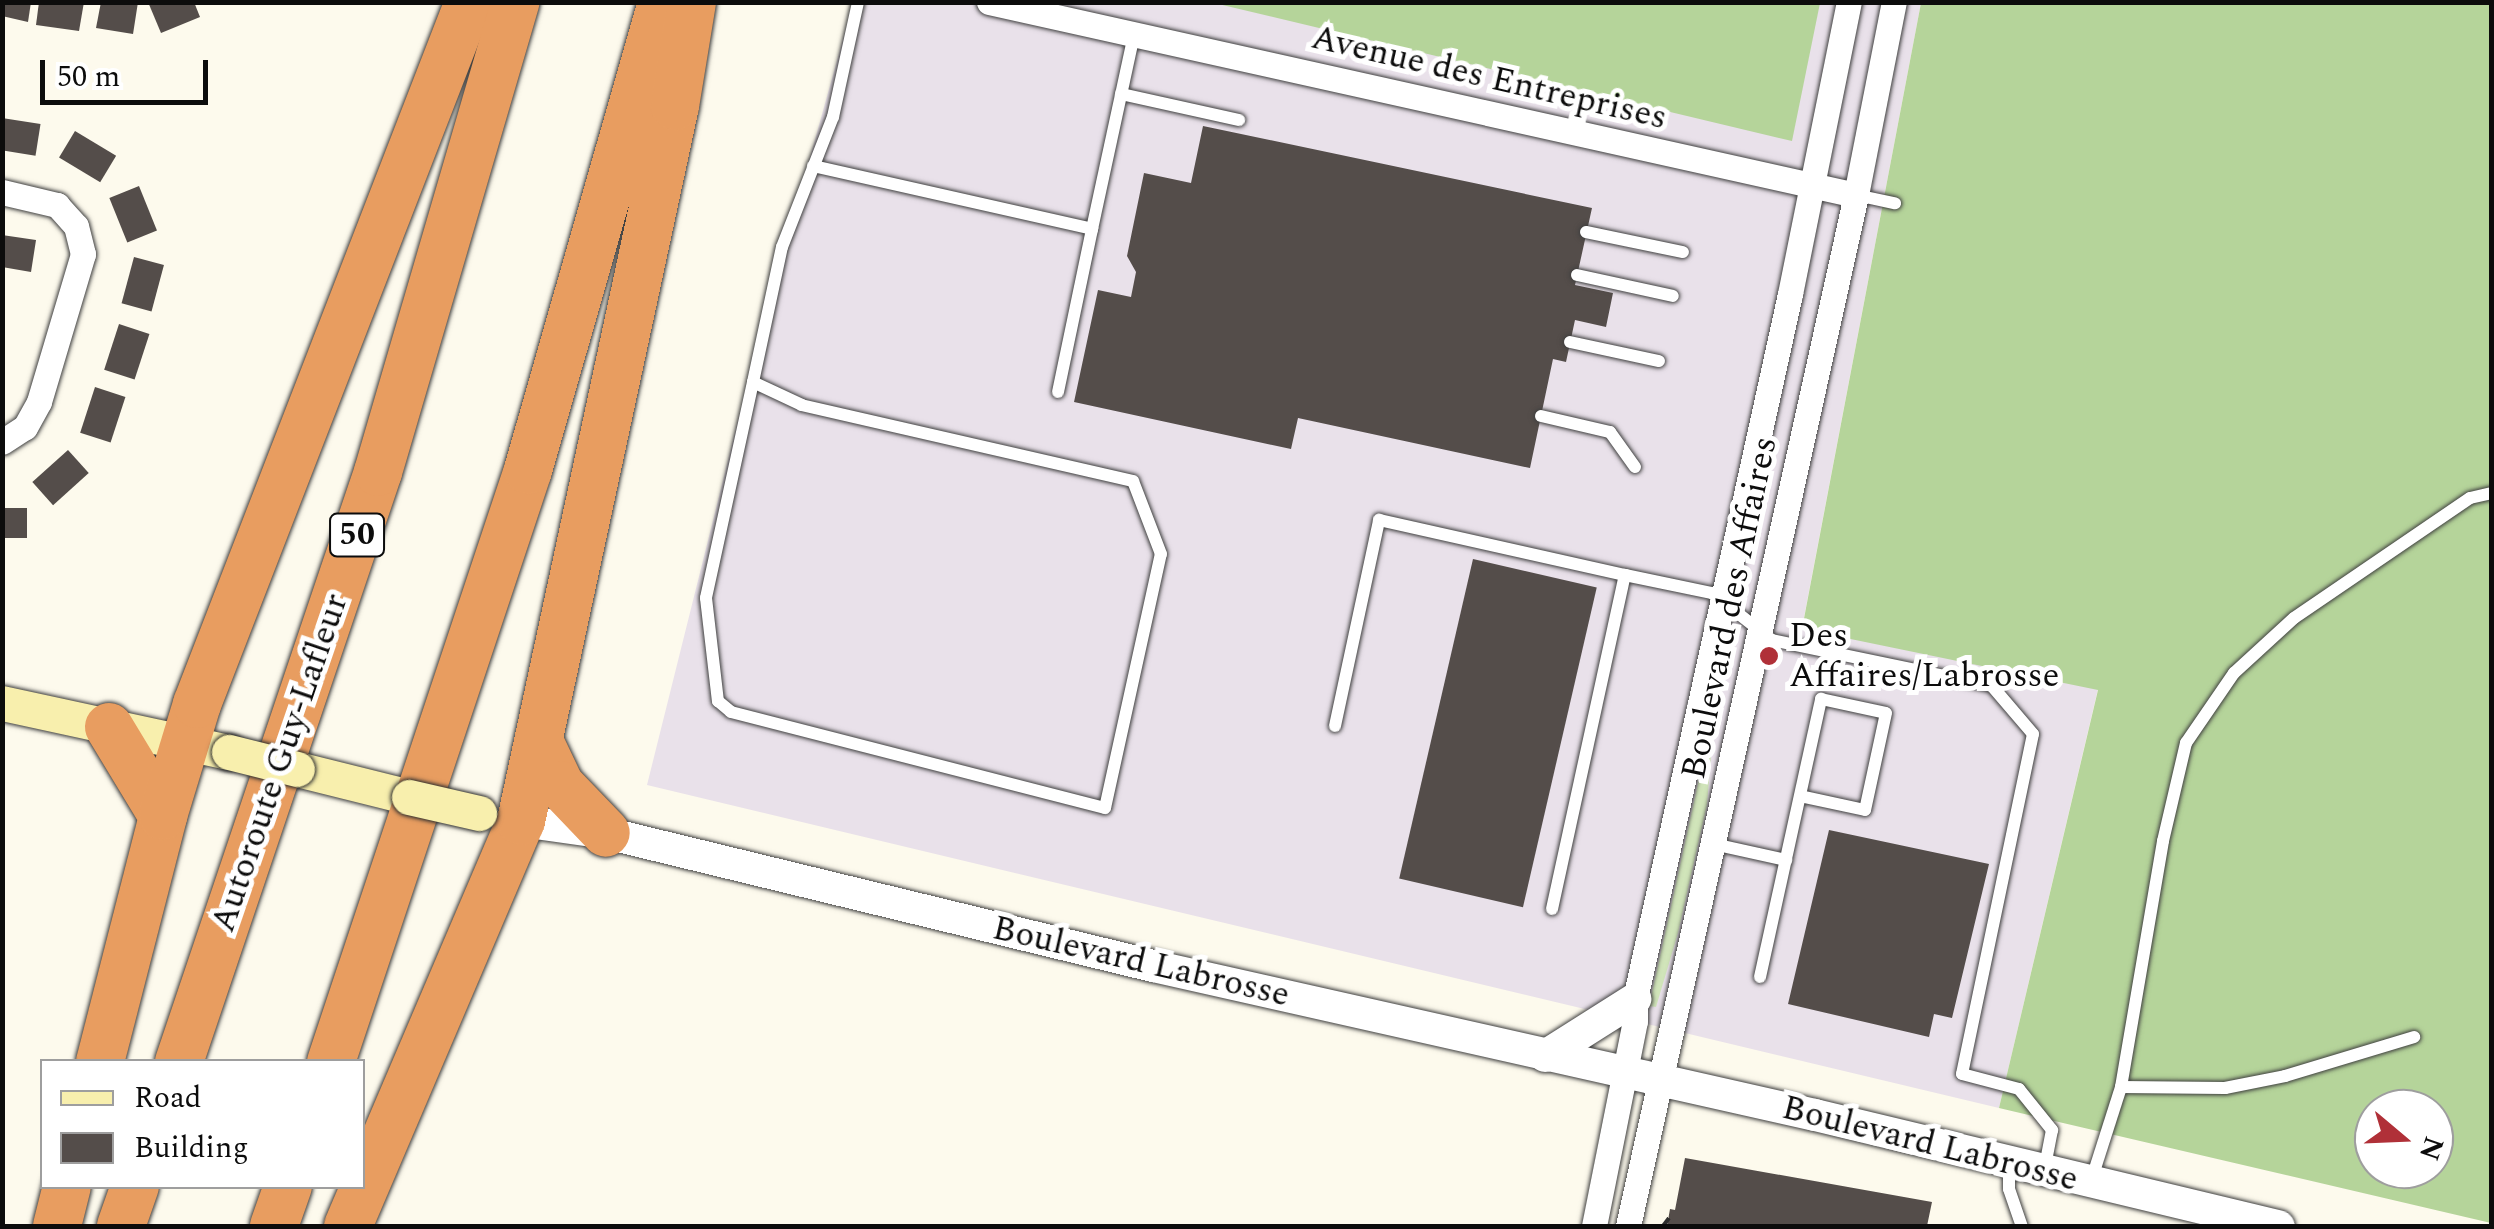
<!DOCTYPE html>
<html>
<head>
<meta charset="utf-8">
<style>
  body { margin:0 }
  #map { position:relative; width:2494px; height:1229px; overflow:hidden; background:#fdfaed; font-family:Spectral,serif }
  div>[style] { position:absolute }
  .industrial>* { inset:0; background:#e9e1ea }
  .green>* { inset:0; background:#d1e5ba }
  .forest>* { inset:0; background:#b5d49a }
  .building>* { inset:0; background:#544d4a; transform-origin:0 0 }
  .path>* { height:4px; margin-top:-2px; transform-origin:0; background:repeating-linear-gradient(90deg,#2e2e2e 0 10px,transparent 0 15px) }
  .roads { filter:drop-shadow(0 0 2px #3f3f3f) drop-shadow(0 0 2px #3f3f3f) }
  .service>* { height:12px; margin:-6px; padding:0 6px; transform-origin:6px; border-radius:6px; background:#fff }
  .minor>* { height:25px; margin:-12.5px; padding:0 12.5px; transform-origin:12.5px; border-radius:12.5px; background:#fff }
  .tertiary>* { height:32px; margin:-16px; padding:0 16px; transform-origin:16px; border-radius:16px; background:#fff }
  .secondary>* { height:35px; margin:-17.5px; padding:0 17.5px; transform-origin:17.5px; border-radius:17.5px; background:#f8efad }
  .motorway>* { height:48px; margin:-24px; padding:0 24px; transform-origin:24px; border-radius:24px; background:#e89d60 }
  .bridges { filter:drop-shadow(0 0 2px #2e2e2e) drop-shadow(0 0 2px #2e2e2e) }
  .secondary-bridge>* { height:35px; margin:-17.5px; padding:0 17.5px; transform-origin:17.5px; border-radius:17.5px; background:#f8efad }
  .dots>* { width:28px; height:28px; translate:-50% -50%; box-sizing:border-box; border:5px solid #fff; border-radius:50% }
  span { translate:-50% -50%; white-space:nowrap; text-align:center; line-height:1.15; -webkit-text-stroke:10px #fff; paint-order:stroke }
  .shield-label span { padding:2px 8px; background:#fff; border:2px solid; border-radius:8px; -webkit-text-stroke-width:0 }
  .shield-label { font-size:32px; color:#0c0c0c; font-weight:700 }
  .street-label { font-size:35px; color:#0c0c0c }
  .poi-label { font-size:35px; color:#0c0c0c }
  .left { translate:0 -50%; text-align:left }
  .frame { position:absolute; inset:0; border:5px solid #0c0c0c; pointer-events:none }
  .legend { position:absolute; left:40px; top:1059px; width:325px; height:130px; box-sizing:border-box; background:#fff; border:2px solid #9e9e9e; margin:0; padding:12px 18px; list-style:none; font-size:30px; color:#0c0c0c }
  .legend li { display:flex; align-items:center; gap:20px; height:50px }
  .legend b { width:50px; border:2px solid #9e9e9e }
  .north { position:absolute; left:2354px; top:1089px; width:100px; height:100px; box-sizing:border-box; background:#fff; border:2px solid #9e9e9e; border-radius:50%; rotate:109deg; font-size:28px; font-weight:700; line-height:40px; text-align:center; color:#0c0c0c }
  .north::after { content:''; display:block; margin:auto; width:35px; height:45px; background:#b03038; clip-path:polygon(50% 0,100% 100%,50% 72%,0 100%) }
  .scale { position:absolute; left:40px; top:60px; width:168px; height:45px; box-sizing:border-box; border:5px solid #0c0c0c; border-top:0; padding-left:12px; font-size:30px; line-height:35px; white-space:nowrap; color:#0c0c0c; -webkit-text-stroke:8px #fff; paint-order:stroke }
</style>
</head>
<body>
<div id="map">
  <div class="industrial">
    <div style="clip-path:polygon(853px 3px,1921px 3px,1802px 628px,2098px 689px,1999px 1108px,647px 785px,748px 380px)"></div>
  </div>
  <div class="green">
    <div style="clip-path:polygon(1707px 742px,1712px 743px,1707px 805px,1678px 933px,1656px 1007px,1649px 1006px)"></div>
  </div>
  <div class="forest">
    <div style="clip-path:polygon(1214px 3px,1820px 3px,1792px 141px)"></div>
    <div style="clip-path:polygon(evenodd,1921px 3px,2491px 3px,2491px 1223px,1999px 1108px,2098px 690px,1802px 629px,1921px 3px,2374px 1109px,2434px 1109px,2434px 1169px,2374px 1169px,2374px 1109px)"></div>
  </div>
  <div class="building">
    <div style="clip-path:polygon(2px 2px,31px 2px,28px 22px,2px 16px)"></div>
    <div style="clip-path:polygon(39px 2px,84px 2px,79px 31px,36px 25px)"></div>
    <div style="clip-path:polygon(101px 2px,138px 2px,133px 34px,96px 28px)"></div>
    <div style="clip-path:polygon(148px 2px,194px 2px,200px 17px,161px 33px)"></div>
    <div style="left:2px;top:118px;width:39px;height:32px;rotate:9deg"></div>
    <div style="clip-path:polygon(1203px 126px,1592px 208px,1575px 285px,1613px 293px,1606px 327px,1575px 320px,1566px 362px,1553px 359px,1530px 468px,1298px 418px,1291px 449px,1074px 402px,1098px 290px,1131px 297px,1136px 272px,1127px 256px,1144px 173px,1191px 183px)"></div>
    <div style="left:75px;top:131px;width:48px;height:31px;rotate:31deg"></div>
    <div style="left:139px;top:186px;width:48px;height:32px;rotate:68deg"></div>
    <div style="clip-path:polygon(2px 235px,36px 240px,31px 272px,2px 267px)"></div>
    <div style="left:134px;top:257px;width:31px;height:48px;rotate:15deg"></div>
    <div style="left:119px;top:324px;width:32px;height:48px;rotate:18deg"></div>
    <div style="left:95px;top:387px;width:32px;height:48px;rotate:18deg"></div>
    <div style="left:68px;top:450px;width:31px;height:48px;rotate:48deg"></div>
    <div style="left:27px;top:508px;width:30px;height:25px;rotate:90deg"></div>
    <div style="left:1473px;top:559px;width:127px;height:328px;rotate:13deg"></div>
    <div style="clip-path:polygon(1829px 830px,1989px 864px,1952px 1018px,1934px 1014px,1929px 1037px,1788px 1004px)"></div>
    <div style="clip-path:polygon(1685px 1158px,1932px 1202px,1927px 1226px,1667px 1226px,1670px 1209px,1675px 1210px)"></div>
  </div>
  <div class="path">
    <div style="left:1663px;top:1226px;width:10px;rotate:-53deg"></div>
  </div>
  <div class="roads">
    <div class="service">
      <div style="left:1121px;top:94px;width:121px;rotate:12.4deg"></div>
      <div style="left:813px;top:166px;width:286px;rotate:12.7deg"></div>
      <div style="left:1092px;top:229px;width:199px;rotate:-77.8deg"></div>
      <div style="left:1856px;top:195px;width:40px;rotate:12deg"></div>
      <div style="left:1586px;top:232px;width:99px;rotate:11.7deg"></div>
      <div style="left:1577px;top:275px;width:98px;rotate:12.3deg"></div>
      <div style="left:1570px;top:342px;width:91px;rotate:12.1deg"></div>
      <div style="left:753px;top:382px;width:221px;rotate:102.3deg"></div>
      <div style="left:706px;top:598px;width:104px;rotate:83.4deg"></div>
      <div style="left:718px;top:701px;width:17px;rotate:40deg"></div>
      <div style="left:731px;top:712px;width:386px;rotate:14.4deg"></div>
      <div style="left:1105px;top:808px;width:260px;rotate:-77.6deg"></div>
      <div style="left:1161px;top:554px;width:78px;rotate:-111deg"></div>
      <div style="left:1133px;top:481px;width:340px;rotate:-167.1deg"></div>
      <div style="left:802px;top:405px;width:54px;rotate:-154.9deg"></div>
      <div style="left:753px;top:382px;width:138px;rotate:-77.9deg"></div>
      <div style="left:782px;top:247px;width:140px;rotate:-68.6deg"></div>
      <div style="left:833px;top:117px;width:118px;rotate:-77.7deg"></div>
      <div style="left:1058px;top:392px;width:167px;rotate:-78.2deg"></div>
      <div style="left:1541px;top:416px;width:71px;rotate:13.1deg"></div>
      <div style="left:1610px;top:432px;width:43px;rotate:54.5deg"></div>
      <div style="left:1335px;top:726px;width:211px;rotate:-77.9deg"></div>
      <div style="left:1379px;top:520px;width:252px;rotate:12.6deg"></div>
      <div style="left:1713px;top:844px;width:75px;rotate:12.4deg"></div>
      <div style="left:1552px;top:909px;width:342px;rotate:-77.7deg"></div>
      <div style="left:1625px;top:575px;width:89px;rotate:11.7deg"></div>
      <div style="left:1712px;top:593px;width:76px;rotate:38.1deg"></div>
      <div style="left:1772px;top:640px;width:225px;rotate:11.8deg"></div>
      <div style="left:1992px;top:686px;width:63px;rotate:49.5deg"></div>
      <div style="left:2033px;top:734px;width:347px;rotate:101.8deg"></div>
      <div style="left:1962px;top:1074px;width:59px;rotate:14.7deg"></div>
      <div style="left:2019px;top:1089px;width:53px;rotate:51.2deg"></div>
      <div style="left:2052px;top:1130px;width:38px;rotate:101deg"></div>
      <div style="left:1760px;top:977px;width:285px;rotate:-77.6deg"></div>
      <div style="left:1821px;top:699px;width:66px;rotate:12.2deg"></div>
      <div style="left:1886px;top:713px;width:99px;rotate:102.2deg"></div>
      <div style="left:1865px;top:810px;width:66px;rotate:-167.8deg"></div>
      <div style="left:2121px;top:1087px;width:104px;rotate:0.6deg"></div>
      <div style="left:2225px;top:1088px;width:61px;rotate:-11.3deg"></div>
      <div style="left:2285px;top:1076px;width:135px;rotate:-16.8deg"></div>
      <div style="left:2009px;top:1164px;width:25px;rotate:90deg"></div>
      <div style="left:2009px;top:1189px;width:39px;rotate:71deg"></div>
      <div style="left:2092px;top:1178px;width:96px;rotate:-72.3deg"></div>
      <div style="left:2121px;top:1087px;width:250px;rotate:-80.3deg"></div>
      <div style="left:2163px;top:841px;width:101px;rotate:-76.8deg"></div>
      <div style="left:2186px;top:743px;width:85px;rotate:-55.6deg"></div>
      <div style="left:2234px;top:673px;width:81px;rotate:-42.5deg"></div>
      <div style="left:2294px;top:618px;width:213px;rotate:-34.3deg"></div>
      <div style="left:2470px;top:498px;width:23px;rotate:-13deg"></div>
    </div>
    <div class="minor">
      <div style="left:989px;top:2px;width:888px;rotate:12.55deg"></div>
      <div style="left:2px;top:192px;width:57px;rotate:13.3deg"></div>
      <div style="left:57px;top:205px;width:28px;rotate:48deg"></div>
      <div style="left:76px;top:226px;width:29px;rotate:76deg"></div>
      <div style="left:83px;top:254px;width:154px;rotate:106.6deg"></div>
      <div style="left:39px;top:402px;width:29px;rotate:119deg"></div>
      <div style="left:25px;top:427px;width:27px;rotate:147deg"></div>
      <div style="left:1594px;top:1226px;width:209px;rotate:-78.7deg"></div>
      <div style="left:1635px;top:1021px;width:22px;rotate:-90deg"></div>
      <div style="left:1635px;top:999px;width:722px;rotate:-77.6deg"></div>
      <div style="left:1790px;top:294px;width:298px;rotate:-78.6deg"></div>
      <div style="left:1628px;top:1226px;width:1056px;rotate:-77.53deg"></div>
      <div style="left:1856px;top:195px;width:197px;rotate:-78.9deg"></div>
    </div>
    <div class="tertiary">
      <div style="left:521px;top:821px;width:86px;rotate:8deg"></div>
      <div style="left:606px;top:833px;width:563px;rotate:13.67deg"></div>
      <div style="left:1153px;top:966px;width:679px;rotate:12.68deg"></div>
      <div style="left:1815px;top:1115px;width:477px;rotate:13.5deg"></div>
      <div style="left:1545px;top:1056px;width:107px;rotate:-32.3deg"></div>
    </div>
    <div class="secondary">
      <div style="left:2px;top:703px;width:232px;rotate:12.2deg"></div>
      <div style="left:297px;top:769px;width:115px;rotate:14deg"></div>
    </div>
    <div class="motorway">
      <div style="left:109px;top:727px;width:104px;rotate:58.8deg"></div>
      <div style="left:541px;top:745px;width:44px;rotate:64.6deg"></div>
      <div style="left:560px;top:785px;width:66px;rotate:46.2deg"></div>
      <div style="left:100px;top:1062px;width:254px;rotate:-75.6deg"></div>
      <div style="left:163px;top:816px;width:117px;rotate:-73.1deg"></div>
      <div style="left:197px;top:704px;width:753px;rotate:-68.82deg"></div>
      <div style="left:179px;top:1062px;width:623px;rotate:-71.36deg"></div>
      <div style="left:378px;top:472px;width:490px;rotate:-73.7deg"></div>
      <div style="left:331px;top:1062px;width:624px;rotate:-71.59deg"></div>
      <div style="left:528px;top:470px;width:487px;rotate:-74deg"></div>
      <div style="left:57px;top:1226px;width:41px;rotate:-76deg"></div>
      <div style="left:121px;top:1226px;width:42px;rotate:-70.7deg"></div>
      <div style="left:274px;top:1226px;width:42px;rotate:-70.7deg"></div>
      <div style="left:348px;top:1226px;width:440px;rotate:-66.9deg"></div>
      <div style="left:521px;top:821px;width:731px;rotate:-77.85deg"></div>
      <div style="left:675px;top:106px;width:105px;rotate:-80.7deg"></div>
    </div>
  </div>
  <div class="bridges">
    <div class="secondary-bridge">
      <div style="left:229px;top:752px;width:70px;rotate:14deg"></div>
      <div style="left:409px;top:797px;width:72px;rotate:12.9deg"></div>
    </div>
  </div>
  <div class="dots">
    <div style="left:1769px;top:656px;background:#b03038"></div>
  </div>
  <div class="shield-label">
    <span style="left:357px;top:535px">50</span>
  </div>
  <div class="street-label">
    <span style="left:1489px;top:78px;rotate:13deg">Avenue des Entreprises</span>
    <span style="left:1730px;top:608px;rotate:-78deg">Boulevard des Affaires</span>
    <span style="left:280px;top:763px;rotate:-71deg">Autoroute Guy-Lafleur</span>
    <span style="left:1141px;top:962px;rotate:13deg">Boulevard Labrosse</span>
    <span style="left:1930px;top:1144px;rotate:14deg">Boulevard Labrosse</span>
  </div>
  <div class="poi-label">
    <span class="left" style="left:1789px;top:656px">Des<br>Affaires/Labrosse</span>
  </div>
  <div class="frame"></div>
  <ul class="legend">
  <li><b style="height:12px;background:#f8efad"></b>Road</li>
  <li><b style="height:28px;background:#544d4a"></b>Building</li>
  </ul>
  <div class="north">N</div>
  <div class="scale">50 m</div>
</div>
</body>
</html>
